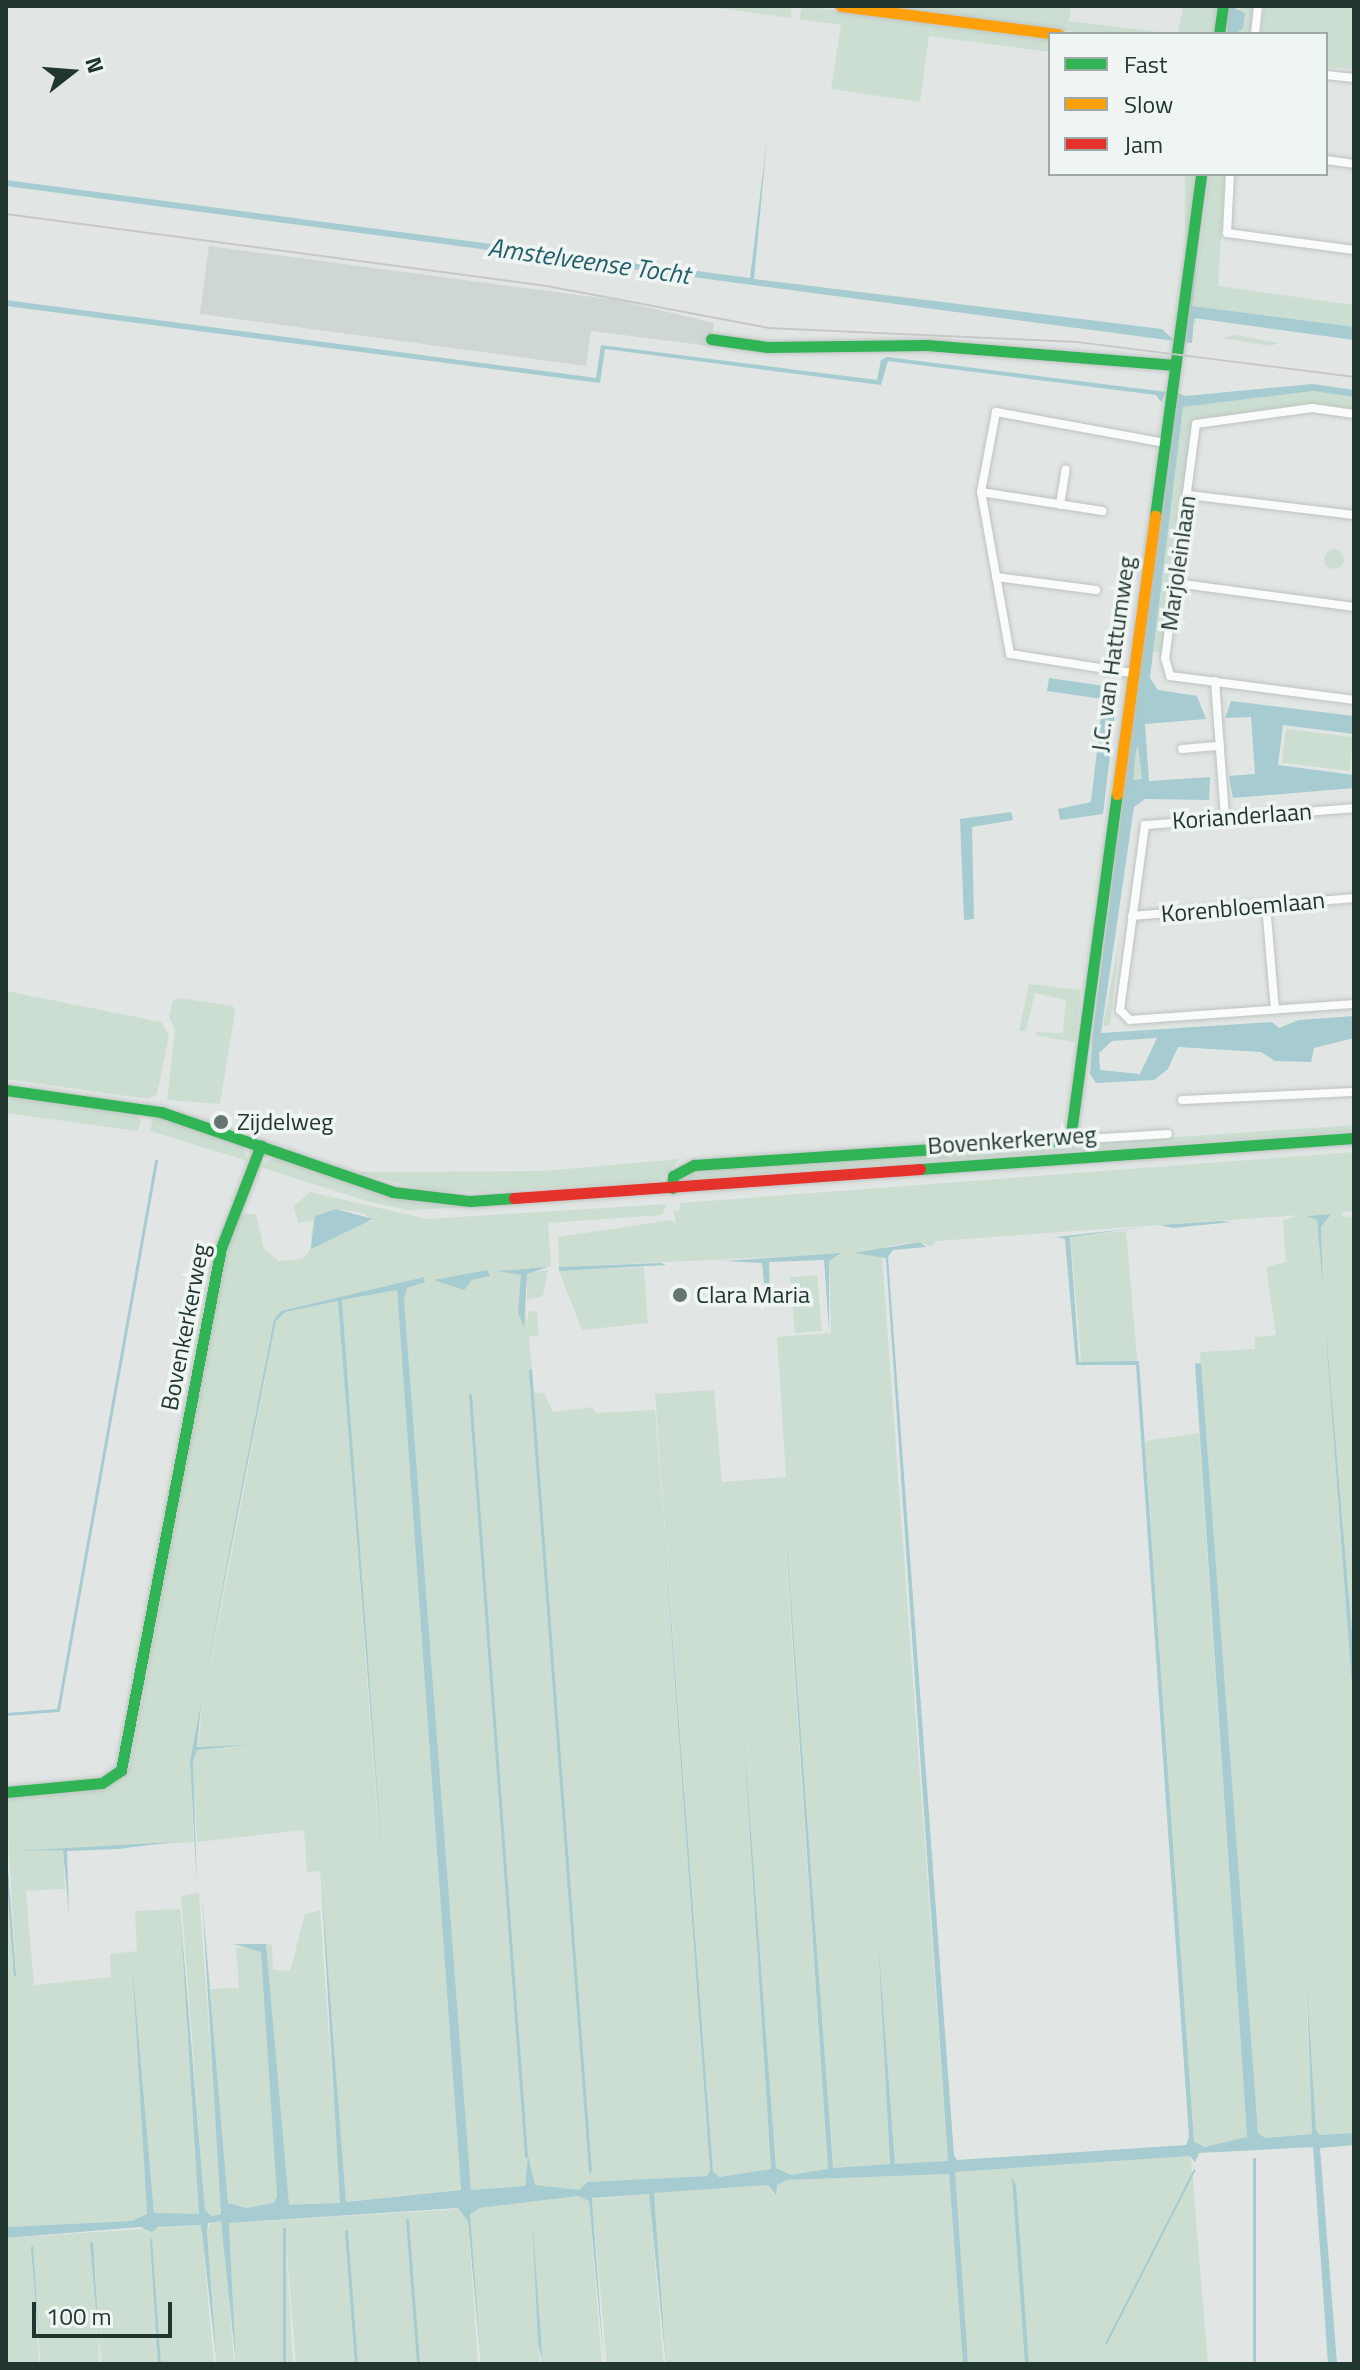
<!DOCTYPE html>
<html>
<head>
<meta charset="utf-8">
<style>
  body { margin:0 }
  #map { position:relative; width:1360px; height:2370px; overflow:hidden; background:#e1e6e4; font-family:"Titillium Web",sans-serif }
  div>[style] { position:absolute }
  .built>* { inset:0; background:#cfd7d4 }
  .green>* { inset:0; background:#ccded1; transform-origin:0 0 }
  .round { border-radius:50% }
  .water>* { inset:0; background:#a6cbd0; transform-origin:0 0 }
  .stream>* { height:3px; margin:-1.5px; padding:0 1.5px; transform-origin:1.5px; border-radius:1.5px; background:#a6cbd0 }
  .roads { filter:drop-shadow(0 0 2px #bec3c1) drop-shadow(0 0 2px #bec3c1) }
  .street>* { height:8px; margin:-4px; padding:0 4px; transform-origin:4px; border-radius:4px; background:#fafbfb }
  .fast>* { height:11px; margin:-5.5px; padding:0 5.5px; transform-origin:5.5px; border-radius:5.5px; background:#30b455 }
  .slow>* { height:11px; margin:-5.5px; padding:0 5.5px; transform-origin:5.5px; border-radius:5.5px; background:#ff9f0a }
  .jam>* { height:11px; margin:-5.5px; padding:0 5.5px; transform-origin:5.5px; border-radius:5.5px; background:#e5322d }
  .tram>* { height:2px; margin:-1px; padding:0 1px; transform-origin:1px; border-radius:1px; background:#c6c8c8 }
  .dots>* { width:22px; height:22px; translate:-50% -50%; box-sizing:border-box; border:4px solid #eff5f2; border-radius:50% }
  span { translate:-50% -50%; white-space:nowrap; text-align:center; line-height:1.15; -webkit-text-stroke:7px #eff5f2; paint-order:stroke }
  .street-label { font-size:24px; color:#223630 }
  .poi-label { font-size:24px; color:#223630 }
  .left { translate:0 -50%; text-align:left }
  .water-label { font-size:26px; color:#255f69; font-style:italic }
  .frame { position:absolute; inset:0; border:8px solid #223630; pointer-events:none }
  .legend { position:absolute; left:1048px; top:32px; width:280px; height:144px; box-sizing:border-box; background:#eff5f2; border:2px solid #9da9a4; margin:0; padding:10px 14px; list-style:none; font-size:24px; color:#223630 }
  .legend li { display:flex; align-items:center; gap:16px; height:40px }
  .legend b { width:40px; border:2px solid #9da9a4 }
  .north { position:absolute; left:32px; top:32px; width:80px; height:80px; -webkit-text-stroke:6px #eff5f2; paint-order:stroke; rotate:73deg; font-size:22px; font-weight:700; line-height:32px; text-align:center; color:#223630 }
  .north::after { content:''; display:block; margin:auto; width:28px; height:36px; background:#223630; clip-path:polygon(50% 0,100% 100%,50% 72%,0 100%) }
  .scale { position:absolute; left:32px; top:2302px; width:140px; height:36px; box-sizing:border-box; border:4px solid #223630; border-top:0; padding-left:10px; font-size:24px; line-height:28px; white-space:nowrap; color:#223630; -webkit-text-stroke:6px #eff5f2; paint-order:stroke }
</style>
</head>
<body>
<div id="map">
  <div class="built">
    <div style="clip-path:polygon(209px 246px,616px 300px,714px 323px,710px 346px,591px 331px,586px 366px,200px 314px)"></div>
  </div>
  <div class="green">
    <div style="clip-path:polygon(703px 6px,792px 6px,791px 18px)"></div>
    <div style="clip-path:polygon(802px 6px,1050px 39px,1050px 52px,929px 36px,920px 102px,831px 89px,841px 25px,799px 19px)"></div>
    <div style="clip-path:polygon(878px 6px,1071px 6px,1069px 21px,1175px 34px,1090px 34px)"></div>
    <div style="clip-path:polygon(1183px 6px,1218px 6px,1214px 34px,1178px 34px)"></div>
    <div style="clip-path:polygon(1240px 6px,1255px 6px,1251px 34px,1235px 34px)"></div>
    <div style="clip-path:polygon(1264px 6px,1354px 6px,1354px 69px,1326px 67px,1326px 34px,1261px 34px)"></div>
    <div style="left:1185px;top:174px;width:11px;height:149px"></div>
    <div style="clip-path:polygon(1210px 174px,1225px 174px,1218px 286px,1354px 305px,1354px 327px,1192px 306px)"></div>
    <div style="clip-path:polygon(1235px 335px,1279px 343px,1270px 346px,1222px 338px)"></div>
    <div style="clip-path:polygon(1313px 391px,1354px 397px,1354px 409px,1311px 403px,1195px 419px,1162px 653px,1151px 652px,1183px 407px)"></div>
    <div class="round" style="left:1324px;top:549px;width:20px;height:20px"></div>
    <div style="left:1286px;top:729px;width:68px;height:34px;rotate:7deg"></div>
    <div style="clip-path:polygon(1138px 746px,1142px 780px,1132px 780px,1136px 750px)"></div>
    <div style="clip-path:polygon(1120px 936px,1110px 1025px,1103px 1026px)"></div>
    <div style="clip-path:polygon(1029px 984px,1081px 990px,1075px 1042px,1037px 1036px,1035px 1032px,1063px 1033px,1066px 1000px,1035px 993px,1026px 1031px,1019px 1031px)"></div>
    <div style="clip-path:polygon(6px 991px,161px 1022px,169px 1035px,157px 1094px,149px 1099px,6px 1079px)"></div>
    <div style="clip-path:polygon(179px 998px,233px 1006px,235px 1012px,220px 1104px,167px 1100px,175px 1030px,169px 1016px,173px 1001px)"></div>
    <div style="clip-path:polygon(6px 1097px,138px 1114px,141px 1123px,137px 1131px,6px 1113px)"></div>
    <div style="clip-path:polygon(154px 1116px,243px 1146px,248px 1161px,150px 1131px)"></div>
    <div style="clip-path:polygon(1354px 1125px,1354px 1131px,684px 1179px,696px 1170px)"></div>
    <div style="clip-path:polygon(evenodd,1354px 1152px,1354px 1211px,1342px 1212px,1342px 1217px,1354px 1216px,1354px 1656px,1323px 1298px,1354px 1713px,1354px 2133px,1320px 2135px,1316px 2131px,1306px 1990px,1312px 2134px,1265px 2138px,1258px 2133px,1200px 1352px,1255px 1349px,1255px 1337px,1276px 1335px,1266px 1267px,1286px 1262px,1283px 1220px,1301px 1215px,936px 1241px,931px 1247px,920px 1242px,888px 1246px,882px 1256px,948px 2161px,895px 2165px,878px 1940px,890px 2164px,833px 2168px,783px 1508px,828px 2170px,791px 2175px,776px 2169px,743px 1731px,771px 2169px,718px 2177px,713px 2171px,655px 1394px,714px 1390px,722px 1482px,786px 1477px,777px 1337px,831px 1333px,829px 1261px,843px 1254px,559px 1267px,558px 1237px,672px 1220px,676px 1224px,673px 1210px,679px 1211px,680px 1203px,1354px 1152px,1330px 1214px,1321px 1227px,1323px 1288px,1317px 1219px,1308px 1216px,1330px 1214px)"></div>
    <div style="clip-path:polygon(275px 1155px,379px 1194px,472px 1207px,408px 1210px,370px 1202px,260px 1167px)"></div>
    <div style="clip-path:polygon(680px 1159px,660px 1181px,481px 1192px,431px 1191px,355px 1172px,543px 1171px)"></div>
    <div style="clip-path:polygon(evenodd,310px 1192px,427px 1219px,667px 1204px,662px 1215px,548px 1223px,551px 1267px,497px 1271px,521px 1274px,528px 1328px,528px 1311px,537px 1312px,539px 1335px,529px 1337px,534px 1392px,544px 1393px,553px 1412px,593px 1407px,595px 1413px,655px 1410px,710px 2171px,707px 2176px,591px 2182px,579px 2190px,535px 2186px,528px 2157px,525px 2186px,471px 2190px,404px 1299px,407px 1288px,425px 1282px,424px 1277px,281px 1311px,274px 1319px,206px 1689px,276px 1321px,285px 1312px,339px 1301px,381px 1867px,342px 1300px,397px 1290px,461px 2190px,346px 2202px,320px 1871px,307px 1872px,304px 1830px,197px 1842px,193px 1761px,197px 1750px,248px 1746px,198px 1748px,202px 1707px,190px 1761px,194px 1842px,63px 1850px,65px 1889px,26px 1891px,34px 1985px,111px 1977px,110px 1954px,137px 1951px,135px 1911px,180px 1909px,201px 2209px,198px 2215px,154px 2213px,132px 1962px,147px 2215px,132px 2221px,6px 2227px,6px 1868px,16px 1976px,6px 1796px,108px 1786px,130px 1767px,226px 1249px,239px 1214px,256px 1214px,264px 1249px,279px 1261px,302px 1259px,310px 1250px,313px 1221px,298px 1223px,294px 1206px,310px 1192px,337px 1209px,363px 1213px,372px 1221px,342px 1230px,312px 1248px,314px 1231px,337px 1209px)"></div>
    <div style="left:1126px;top:1231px;width:130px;height:56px;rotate:85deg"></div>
    <div style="clip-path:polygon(644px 1267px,648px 1323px,582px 1330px,559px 1271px)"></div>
    <div style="clip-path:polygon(548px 1270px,543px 1296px,527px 1300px,527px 1273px)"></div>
    <div style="left:817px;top:1275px;width:56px;height:27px;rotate:85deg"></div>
    <div style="clip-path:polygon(1199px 1433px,1247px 2138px,1205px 2147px,1194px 2143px,1145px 1441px)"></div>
    <div style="clip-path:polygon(199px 1893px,222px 2206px,221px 2214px,212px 2216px,205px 2210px,181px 1896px)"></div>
    <div style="clip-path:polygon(320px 1910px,341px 2203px,305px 2208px,289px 2205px,285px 2191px,266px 1944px,272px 1945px,273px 1970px,290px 1971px,305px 1914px)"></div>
    <div style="clip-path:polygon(252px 1947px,261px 1952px,266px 1985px,277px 2196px,274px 2203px,246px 2208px,228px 2203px,210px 1989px,239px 1988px,236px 1948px)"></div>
    <div style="clip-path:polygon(1191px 2156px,1208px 2364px,1029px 2364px,1014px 2177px,1025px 2364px,968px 2364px,954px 2172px)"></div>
    <div style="clip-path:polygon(949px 2174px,963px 2364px,666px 2364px,654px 2193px,768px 2185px,774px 2194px,776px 2185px,787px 2180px)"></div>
    <div style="left:649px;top:2194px;width:171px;height:57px;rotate:85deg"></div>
    <div style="clip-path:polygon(578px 2196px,589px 2201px,602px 2364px,543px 2364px,532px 2214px,540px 2364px,481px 2364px,469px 2214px,480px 2208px)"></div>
    <div style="clip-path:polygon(462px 2209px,468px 2221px,478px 2364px,296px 2364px,285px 2228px,293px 2364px,236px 2364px,229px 2223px)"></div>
    <div style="clip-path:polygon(211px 2220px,221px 2221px,224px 2231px,234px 2364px,217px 2364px,207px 2233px)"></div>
    <div style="clip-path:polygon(201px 2225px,214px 2364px,161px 2364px,152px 2239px,158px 2364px,102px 2364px,93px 2242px,99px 2364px,41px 2364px,33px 2246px,39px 2364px,6px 2364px,6px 2238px)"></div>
  </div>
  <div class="water">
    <div style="clip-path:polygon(1230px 6px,1245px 13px,1243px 28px,1235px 34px,1226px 34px)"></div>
    <div style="clip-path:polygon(767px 139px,754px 279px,1162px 329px,1175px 341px,6px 186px,6px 180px,750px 278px)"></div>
    <div style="clip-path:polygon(1207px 174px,1192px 306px,1354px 327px,1354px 340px,1194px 318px,1192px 343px,1183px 342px)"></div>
    <div style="clip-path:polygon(6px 300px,596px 378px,601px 345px,877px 380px,881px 360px,887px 357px,1167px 392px,1161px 402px,1156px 395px,888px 361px,881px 385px,605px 349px,600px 383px,6px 306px)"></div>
    <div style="clip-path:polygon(evenodd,1313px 384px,1354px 390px,1354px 397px,1313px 391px,1183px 407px,1150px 678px,1158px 690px,1197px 696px,1206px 719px,1145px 724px,1149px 781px,1210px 777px,1209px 800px,1145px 799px,1134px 807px,1101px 1033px,1272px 1022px,1279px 1028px,1299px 1020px,1354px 1016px,1354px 1038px,1314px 1048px,1311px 1062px,1275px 1061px,1261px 1052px,1178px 1047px,1168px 1069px,1154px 1080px,1096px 1083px,1090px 1074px,1093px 1032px,1175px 392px,1185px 396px,1313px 384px,1138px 746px,1142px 779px,1133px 780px,1136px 750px,1138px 746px,1313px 384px,1157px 1038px,1140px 1074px,1100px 1070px,1099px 1053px,1112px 1041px,1157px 1038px)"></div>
    <div style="clip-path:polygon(1049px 678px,1118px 688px,1103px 814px,1060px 820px,1058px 809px,1091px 802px,1103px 699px,1047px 691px)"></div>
    <div style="clip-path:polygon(1231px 701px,1354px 716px,1354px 734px,1283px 725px,1278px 765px,1354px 775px,1354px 788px,1233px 798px,1229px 776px,1255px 774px,1251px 717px,1225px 718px)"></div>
    <div style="clip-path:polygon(1011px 812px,1013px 820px,972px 827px,974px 919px,964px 920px,960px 819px)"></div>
    <div style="clip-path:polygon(336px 1209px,373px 1219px,311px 1249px,315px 1216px)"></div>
    <div style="clip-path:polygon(1331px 1214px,1321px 1227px,1323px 1289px,1317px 1220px,1307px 1216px)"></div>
    <div style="clip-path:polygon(1232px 1222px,1173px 1228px,1160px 1225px,1221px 1221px)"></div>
    <div style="clip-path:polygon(1145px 1227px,1070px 1237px,1079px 1362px,1139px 1361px,1194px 2142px,1205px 2147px,1247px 2137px,1195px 1364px,1201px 1363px,1258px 2133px,1265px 2138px,1312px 2134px,1307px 1989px,1316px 2130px,1320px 2135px,1354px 2133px,1354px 2145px,1320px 2148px,1337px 2364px,1328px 2364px,1313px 2147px,1199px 2153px,1195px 2162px,1190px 2156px,955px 2172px,968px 2364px,963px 2364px,949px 2174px,787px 2180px,777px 2185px,776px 2195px,768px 2185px,654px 2193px,666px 2364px,649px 2194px,592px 2198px,604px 2364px,589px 2201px,578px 2196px,480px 2208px,470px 2214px,481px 2364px,468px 2221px,458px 2208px,229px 2223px,236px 2364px,221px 2221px,208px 2223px,207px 2233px,217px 2364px,201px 2225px,158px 2227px,152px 2232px,140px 2227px,6px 2238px,6px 2227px,132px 2221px,147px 2214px,132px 1962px,154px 2213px,199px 2214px,180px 1909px,205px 2210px,212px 2216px,221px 2214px,202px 1896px,228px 2203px,246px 2208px,274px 2203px,277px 2196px,261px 1952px,234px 1944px,266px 1944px,289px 2205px,340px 2203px,321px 1879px,346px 2202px,461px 2190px,397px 1290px,342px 1300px,383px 1869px,338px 1301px,285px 1312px,276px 1321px,203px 1688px,274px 1319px,281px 1311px,424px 1277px,425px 1282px,407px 1288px,404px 1299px,471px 2190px,525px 2186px,528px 2156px,535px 2185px,579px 2190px,588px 2182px,707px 2176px,710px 2171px,655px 1405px,713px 2171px,719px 2177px,771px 2169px,743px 1727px,776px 2168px,791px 2175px,828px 2169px,784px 1508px,833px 2168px,890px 2164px,878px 1939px,895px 2164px,948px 2161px,886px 1258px,854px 1253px,920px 1242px,926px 1247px,893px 1250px,888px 1257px,954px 2155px,957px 2160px,1186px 2145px,1189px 2137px,1136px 1365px,1076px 1365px,1065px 1239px,1056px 1237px)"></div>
    <div style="clip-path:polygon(842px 1253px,829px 1261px,829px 1331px,824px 1260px,769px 1262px,770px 1303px,766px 1303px,762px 1263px,724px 1261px)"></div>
    <div style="clip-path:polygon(661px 1263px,666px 1265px,559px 1271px,559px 1267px)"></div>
    <div style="clip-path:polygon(548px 1267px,527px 1274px,524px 1327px,518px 1312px,521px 1275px,497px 1271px)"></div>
    <div style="clip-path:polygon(487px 1270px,490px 1276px,472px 1280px,464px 1290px,434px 1280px)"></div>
    <div style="clip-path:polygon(1323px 1297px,1354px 1656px,1354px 1713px)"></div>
    <div style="clip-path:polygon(201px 1704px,197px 1747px,249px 1745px,197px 1750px,193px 1761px,197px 1886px,190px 1761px)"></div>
    <div style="clip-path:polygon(173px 1842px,118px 1849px,67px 1851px,69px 1914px,63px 1850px,16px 1851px)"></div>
    <div style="clip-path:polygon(9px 1850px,7px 1855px,16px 1976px,14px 1976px,6px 1868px,6px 1851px)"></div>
    <div style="left:1253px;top:2158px;width:3px;height:207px"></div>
    <div style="left:1194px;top:2169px;width:2px;height:196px;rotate:27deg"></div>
    <div style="clip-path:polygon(1012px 2177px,1016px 2186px,1029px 2364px,1025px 2364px)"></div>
    <div style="clip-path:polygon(532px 2213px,532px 2214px,543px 2364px,538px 2343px)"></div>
    <div style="left:283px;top:2228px;width:3px;height:136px"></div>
    <div style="clip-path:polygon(150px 2239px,152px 2239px,161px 2364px,158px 2364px)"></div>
    <div style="clip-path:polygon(93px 2242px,95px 2274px,101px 2364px,90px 2243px)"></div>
    <div style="clip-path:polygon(33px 2246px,41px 2364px,31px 2247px)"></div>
  </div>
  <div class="stream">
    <div style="left:530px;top:1370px;width:803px;rotate:85.72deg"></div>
    <div style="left:470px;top:1395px;width:763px;rotate:85.79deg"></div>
    <div style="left:6px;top:1714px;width:52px;rotate:-4.4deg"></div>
    <div style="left:58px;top:1710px;width:558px;rotate:-79.88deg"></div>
    <div style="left:407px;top:2220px;width:144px;rotate:85.6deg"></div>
    <div style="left:346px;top:2231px;width:133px;rotate:85.7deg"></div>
  </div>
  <div class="roads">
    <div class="street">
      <div style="left:1255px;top:34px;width:28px;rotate:-84deg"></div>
      <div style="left:1326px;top:75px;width:28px;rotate:6deg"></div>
      <div style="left:1326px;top:160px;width:28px;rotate:8deg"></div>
      <div style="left:1230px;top:174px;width:59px;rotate:92.9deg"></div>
      <div style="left:1227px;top:233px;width:128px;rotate:7.6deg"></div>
      <div style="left:1354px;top:414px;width:42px;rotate:-171.9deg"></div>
      <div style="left:1312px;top:408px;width:117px;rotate:172.1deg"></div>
      <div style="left:1196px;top:424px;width:236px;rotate:97.5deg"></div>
      <div style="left:1165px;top:658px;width:19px;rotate:74deg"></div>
      <div style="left:1170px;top:676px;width:186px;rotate:7.4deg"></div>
      <div style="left:981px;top:492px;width:123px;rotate:8.9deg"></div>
      <div style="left:1188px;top:495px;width:167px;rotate:6.9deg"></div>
      <div style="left:1060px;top:505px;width:36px;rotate:-81deg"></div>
      <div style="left:996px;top:577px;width:101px;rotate:7.4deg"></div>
      <div style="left:1175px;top:583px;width:181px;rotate:7.6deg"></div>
      <div style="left:1132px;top:673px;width:123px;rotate:-171.1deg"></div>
      <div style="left:1010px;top:654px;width:165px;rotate:-100.1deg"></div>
      <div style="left:981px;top:492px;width:81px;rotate:-79.4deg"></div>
      <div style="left:996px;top:412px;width:172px;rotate:10.4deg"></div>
      <div style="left:1215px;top:681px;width:136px;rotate:85.8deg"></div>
      <div style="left:1182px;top:749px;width:38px;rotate:-5deg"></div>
      <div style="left:1354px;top:808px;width:210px;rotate:175.3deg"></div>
      <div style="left:1145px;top:825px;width:187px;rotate:97.7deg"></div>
      <div style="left:1120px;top:1010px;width:14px;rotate:45deg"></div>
      <div style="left:1130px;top:1020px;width:225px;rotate:-4.1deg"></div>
      <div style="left:1266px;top:905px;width:105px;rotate:85.1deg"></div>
      <div style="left:1132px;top:916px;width:223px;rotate:-4.6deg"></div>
      <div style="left:1182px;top:1100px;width:172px;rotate:-2.7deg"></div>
      <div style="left:1070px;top:1140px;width:98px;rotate:-3.5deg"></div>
    </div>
    <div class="fast">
      <div style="left:1219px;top:34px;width:28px;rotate:-82deg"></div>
      <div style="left:711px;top:339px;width:57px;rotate:8.1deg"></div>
      <div style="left:767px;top:347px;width:160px;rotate:-0.7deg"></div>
      <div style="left:927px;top:345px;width:249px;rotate:4.6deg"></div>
      <div style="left:1155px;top:516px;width:345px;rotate:-82.3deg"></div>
      <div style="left:6px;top:1090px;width:157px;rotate:8.1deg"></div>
      <div style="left:161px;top:1112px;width:245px;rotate:19deg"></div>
      <div style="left:393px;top:1192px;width:78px;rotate:6.7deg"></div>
      <div style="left:470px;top:1201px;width:44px;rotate:-3.9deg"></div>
      <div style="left:920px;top:1169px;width:435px;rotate:-4.1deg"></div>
      <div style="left:672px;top:1188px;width:12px;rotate:-85deg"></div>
      <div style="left:673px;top:1176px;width:24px;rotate:-28deg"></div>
      <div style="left:694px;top:1165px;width:377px;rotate:-3.8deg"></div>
      <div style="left:1070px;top:1140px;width:349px;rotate:-82.3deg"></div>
      <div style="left:6px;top:1792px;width:96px;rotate:-5.4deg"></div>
      <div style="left:102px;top:1783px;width:23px;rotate:-34deg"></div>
      <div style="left:121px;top:1770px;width:531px;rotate:-79.16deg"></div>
      <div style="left:221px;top:1248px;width:110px;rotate:-68.8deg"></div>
    </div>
    <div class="slow">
      <div style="left:841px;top:6px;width:219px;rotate:7.4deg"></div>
      <div style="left:1117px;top:794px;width:281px;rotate:-82.2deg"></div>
    </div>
    <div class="jam">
      <div style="left:514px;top:1198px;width:407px;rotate:-4.1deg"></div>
    </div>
  </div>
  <div class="tram">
    <div style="left:6px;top:214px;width:546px;rotate:7.58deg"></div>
    <div style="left:547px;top:286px;width:226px;rotate:10.7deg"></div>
    <div style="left:769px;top:328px;width:308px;rotate:2.6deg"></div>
    <div style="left:1077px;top:342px;width:279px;rotate:7.2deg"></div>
  </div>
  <div class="dots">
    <div style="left:221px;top:1122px;background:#65746f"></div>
    <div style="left:680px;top:1295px;background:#65746f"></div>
  </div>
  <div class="street-label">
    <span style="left:1178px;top:563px;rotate:-82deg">Marjoleinlaan</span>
    <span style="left:1113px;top:654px;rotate:-82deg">J.C. van Hattumweg</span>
    <span style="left:1242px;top:816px;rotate:-4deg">Korianderlaan</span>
    <span style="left:1243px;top:907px;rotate:-5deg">Korenbloemlaan</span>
    <span style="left:1012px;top:1140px;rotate:-4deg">Bovenkerkerweg</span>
    <span style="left:185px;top:1327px;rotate:-79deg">Bovenkerkerweg</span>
  </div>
  <div class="poi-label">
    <span class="left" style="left:237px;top:1122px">Zijdelweg</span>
    <span class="left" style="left:696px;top:1295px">Clara Maria</span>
  </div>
  <div class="water-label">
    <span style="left:589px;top:261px;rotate:8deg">Amstelveense Tocht</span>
  </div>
  <div class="frame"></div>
  <ul class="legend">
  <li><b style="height:10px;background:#30b455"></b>Fast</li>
  <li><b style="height:10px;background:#ff9f0a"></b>Slow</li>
  <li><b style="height:10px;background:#e5322d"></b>Jam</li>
  </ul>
  <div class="north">N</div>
  <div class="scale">100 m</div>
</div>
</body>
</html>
